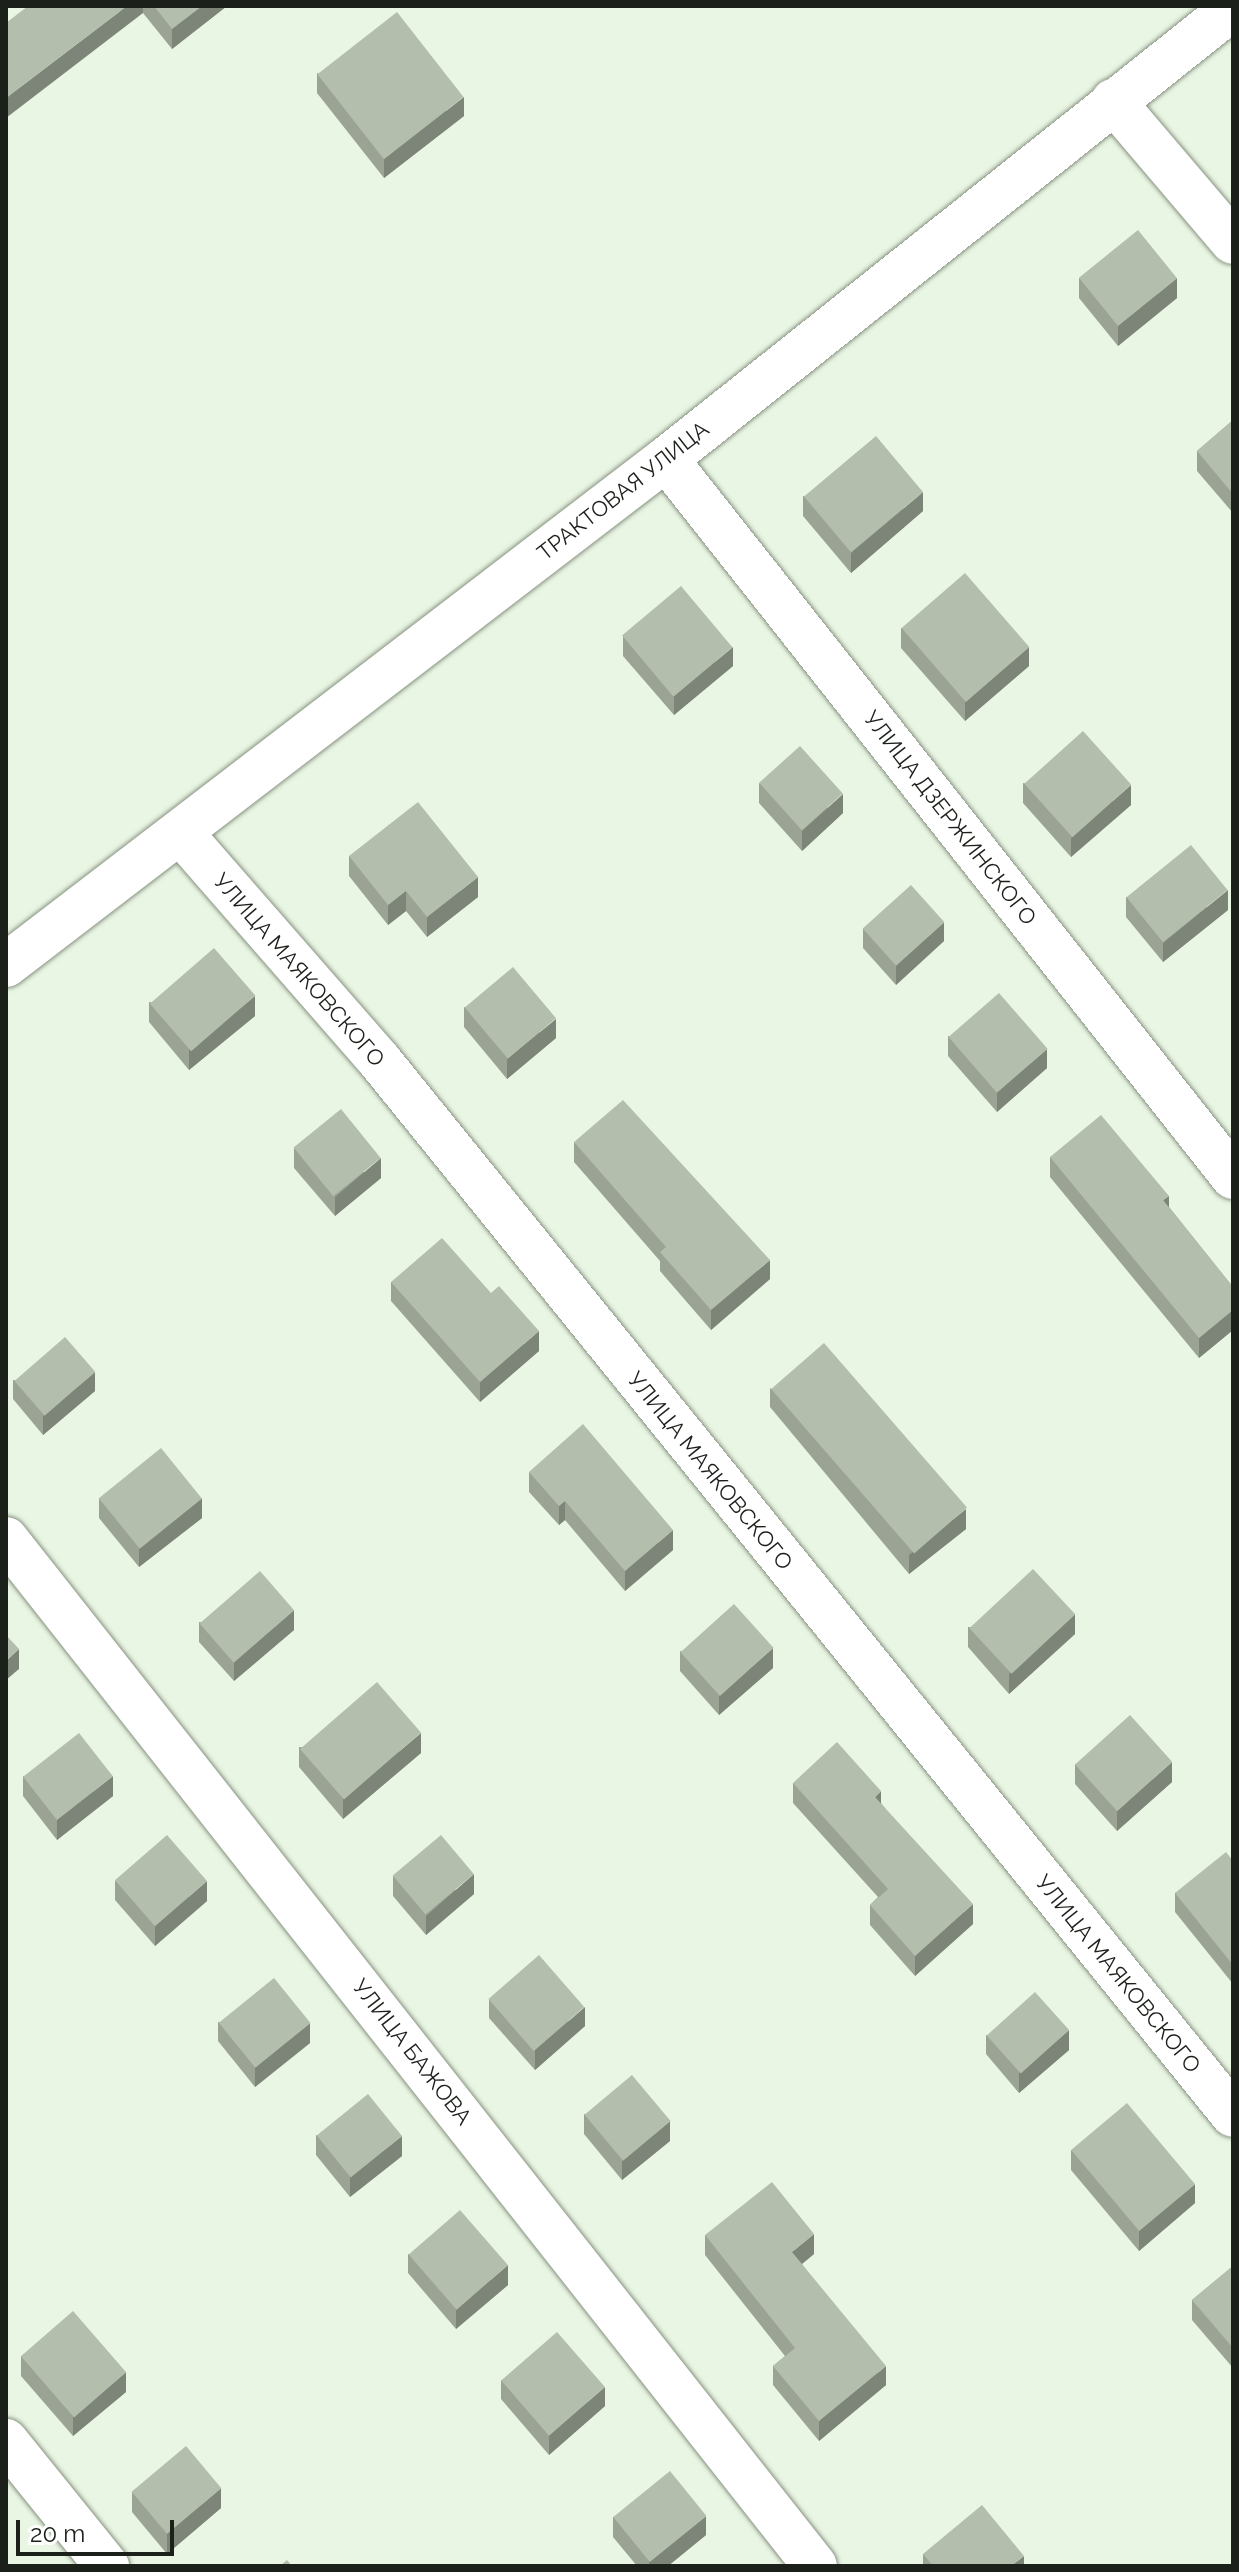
<!DOCTYPE html>
<html>
<head>
<meta charset="utf-8">
<style>
  body { margin:0 }
  #map { position:relative; width:1239px; height:2572px; overflow:hidden; background:#eaf6e4; font-family:Raleway,sans-serif }
  div>[style] { position:absolute }
  .roads { filter:drop-shadow(0 0 2px #879281) drop-shadow(0 0 2px #879281) }
  .minor>* { height:44px; margin:-22px; padding:0 22px; transform-origin:22px; border-radius:22px; background:#fff }
  .major>* { height:44px; margin:-22px; padding:0 22px; transform-origin:22px; border-radius:22px; background:#fff }
  .wall>* { inset:0; background:#9aa394 }
  .shaded-wall>* { inset:0; background:#7d8578 }
  .building>* { inset:0; background:#b3beac; transform-origin:0 0 }
  span { translate:-50% -50%; white-space:nowrap; text-align:center; line-height:1.15; -webkit-text-stroke:7px #fff; paint-order:stroke }
  .street-label { font-size:22px; color:#1c201a }
  .frame { position:absolute; inset:0; border:8px solid #1c201a; pointer-events:none }
  .scale { position:absolute; left:16px; top:2520px; width:158px; height:36px; box-sizing:border-box; border:4px solid #1c201a; border-top:0; padding-left:10px; font-size:24px; line-height:28px; white-space:nowrap; color:#1c201a; -webkit-text-stroke:6px #fff; paint-order:stroke }
</style>
</head>
<body>
<div id="map">
  <div class="roads">
    <div class="minor">
      <div style="left:1113px;top:101px;width:185px;rotate:49.6deg"></div>
      <div style="left:666px;top:459px;width:915px;rotate:51.7deg"></div>
      <div style="left:180px;top:832px;width:303px;rotate:48.9deg"></div>
      <div style="left:379px;top:1060px;width:1357px;rotate:51.01deg"></div>
      <div style="left:6px;top:1539px;width:1307px;rotate:51.77deg"></div>
      <div style="left:6px;top:2441px;width:161px;rotate:51.1deg"></div>
    </div>
    <div class="major">
      <div style="left:6px;top:965px;width:832px;rotate:-37.48deg"></div>
      <div style="left:666px;top:459px;width:724px;rotate:-38.5deg"></div>
    </div>
  </div>
  <div class="wall">
    <div style="clip-path:polygon(28px 6px,227px 6px,172px 49px,143px 13px)"></div>
    <div style="clip-path:polygon(317px 73px,464px 116px,384px 178px,317px 93px)"></div>
    <div style="clip-path:polygon(1079px 278px,1177px 298px,1118px 346px,1079px 298px)"></div>
    <div style="clip-path:polygon(1233px 420px,1233px 513px,1197px 471px,1197px 451px)"></div>
    <div style="clip-path:polygon(803px 496px,923px 511px,851px 573px,803px 516px)"></div>
    <div style="clip-path:polygon(901px 628px,1029px 666px,965px 721px,901px 648px)"></div>
    <div style="clip-path:polygon(623px 636px,733px 666px,674px 715px,623px 656px)"></div>
    <div style="clip-path:polygon(759px 783px,843px 813px,802px 851px,759px 803px)"></div>
    <div style="clip-path:polygon(1023px 783px,1131px 805px,1071px 857px,1023px 803px)"></div>
    <div style="clip-path:polygon(349px 856px,478px 897px,427px 937px,406px 911px,388px 925px,349px 876px)"></div>
    <div style="clip-path:polygon(1126px 897px,1228px 910px,1163px 962px,1126px 917px)"></div>
    <div style="clip-path:polygon(863px 929px,944px 941px,896px 985px,863px 948px)"></div>
    <div style="clip-path:polygon(149px 1002px,255px 1016px,189px 1070px,149px 1022px)"></div>
    <div style="clip-path:polygon(464px 1007px,556px 1038px,507px 1079px,464px 1027px)"></div>
    <div style="clip-path:polygon(948px 1036px,1047px 1068px,997px 1112px,948px 1056px)"></div>
    <div style="clip-path:polygon(574px 1142px,770px 1279px,711px 1330px,660px 1271px,660px 1261px,574px 1162px)"></div>
    <div style="clip-path:polygon(294px 1148px,381px 1178px,335px 1216px,294px 1168px)"></div>
    <div style="clip-path:polygon(1050px 1157px,1169px 1207px,1233px 1287px,1233px 1330px,1199px 1358px,1050px 1177px)"></div>
    <div style="clip-path:polygon(391px 1282px,539px 1351px,480px 1402px,391px 1301px)"></div>
    <div style="clip-path:polygon(13px 1380px,95px 1391px,43px 1435px,13px 1399px)"></div>
    <div style="clip-path:polygon(770px 1388px,966px 1529px,909px 1574px,770px 1407px)"></div>
    <div style="clip-path:polygon(529px 1472px,673px 1550px,625px 1591px,565px 1520px,559px 1525px,529px 1492px)"></div>
    <div style="clip-path:polygon(99px 1498px,202px 1518px,139px 1567px,99px 1518px)"></div>
    <div style="clip-path:polygon(199px 1622px,294px 1630px,234px 1681px,199px 1642px)"></div>
    <div style="clip-path:polygon(968px 1627px,1075px 1634px,1009px 1694px,968px 1647px)"></div>
    <div style="clip-path:polygon(680px 1651px,773px 1668px,719px 1715px,680px 1671px)"></div>
    <div style="clip-path:polygon(299px 1747px,421px 1753px,343px 1819px,299px 1767px)"></div>
    <div style="clip-path:polygon(1075px 1764px,1172px 1782px,1117px 1831px,1075px 1784px)"></div>
    <div style="clip-path:polygon(23px 1776px,113px 1796px,57px 1840px,23px 1796px)"></div>
    <div style="clip-path:polygon(793px 1783px,881px 1803px,973px 1924px,915px 1976px,870px 1925px,870px 1905px,878px 1897px,793px 1803px)"></div>
    <div style="clip-path:polygon(1233px 1861px,1233px 1984px,1175px 1912px,1175px 1893px)"></div>
    <div style="clip-path:polygon(393px 1876px,474px 1894px,426px 1935px,393px 1896px)"></div>
    <div style="clip-path:polygon(115px 1881px,207px 1901px,155px 1946px,115px 1900px)"></div>
    <div style="clip-path:polygon(489px 1999px,585px 2026px,535px 2070px,489px 2018px)"></div>
    <div style="clip-path:polygon(218px 2022px,310px 2043px,255px 2087px,218px 2041px)"></div>
    <div style="clip-path:polygon(986px 2035px,1069px 2050px,1019px 2093px,986px 2054px)"></div>
    <div style="clip-path:polygon(584px 2114px,670px 2141px,622px 2180px,584px 2134px)"></div>
    <div style="clip-path:polygon(316px 2135px,402px 2156px,350px 2197px,316px 2155px)"></div>
    <div style="clip-path:polygon(1071px 2150px,1195px 2203px,1139px 2251px,1071px 2170px)"></div>
    <div style="clip-path:polygon(705px 2235px,814px 2254px,802px 2264px,886px 2385px,819px 2441px,773px 2385px,773px 2366px,785px 2356px,705px 2255px)"></div>
    <div style="clip-path:polygon(408px 2254px,508px 2285px,456px 2329px,408px 2273px)"></div>
    <div style="clip-path:polygon(1233px 2266px,1233px 2368px,1192px 2320px,1192px 2300px)"></div>
    <div style="clip-path:polygon(21px 2356px,126px 2392px,73px 2436px,21px 2376px)"></div>
    <div style="clip-path:polygon(501px 2380px,605px 2406px,549px 2455px,501px 2399px)"></div>
    <div style="clip-path:polygon(132px 2492px,221px 2508px,167px 2554px,132px 2512px)"></div>
    <div style="clip-path:polygon(613px 2517px,706px 2535px,668px 2566px,637px 2566px,613px 2537px)"></div>
    <div style="clip-path:polygon(923px 2554px,1024px 2566px,923px 2566px)"></div>
  </div>
  <div class="shaded-wall">
    <div style="clip-path:polygon(127px 6px,143px 6px,143px 13px,6px 118px,6px 98px)"></div>
    <div style="clip-path:polygon(202px 6px,227px 6px,172px 49px,172px 29px)"></div>
    <div style="clip-path:polygon(464px 97px,464px 116px,384px 178px,384px 159px)"></div>
    <div style="clip-path:polygon(1177px 278px,1177px 298px,1118px 346px,1118px 326px)"></div>
    <div style="clip-path:polygon(923px 492px,923px 511px,851px 573px,851px 553px)"></div>
    <div style="clip-path:polygon(733px 647px,733px 666px,674px 715px,674px 696px)"></div>
    <div style="clip-path:polygon(1029px 647px,1029px 666px,965px 721px,965px 702px)"></div>
    <div style="clip-path:polygon(1131px 785px,1131px 805px,1071px 857px,1071px 838px)"></div>
    <div style="clip-path:polygon(843px 794px,843px 813px,802px 851px,802px 831px)"></div>
    <div style="clip-path:polygon(478px 877px,478px 897px,427px 937px,427px 917px)"></div>
    <div style="clip-path:polygon(1228px 890px,1228px 910px,1163px 962px,1163px 943px)"></div>
    <div style="clip-path:polygon(406px 891px,406px 911px,388px 925px,388px 905px)"></div>
    <div style="clip-path:polygon(944px 922px,944px 941px,896px 985px,896px 965px)"></div>
    <div style="clip-path:polygon(255px 996px,255px 1016px,189px 1070px,189px 1050px)"></div>
    <div style="clip-path:polygon(556px 1019px,556px 1038px,507px 1079px,507px 1059px)"></div>
    <div style="clip-path:polygon(1047px 1049px,1047px 1068px,997px 1112px,997px 1092px)"></div>
    <div style="clip-path:polygon(381px 1158px,381px 1178px,335px 1216px,335px 1197px)"></div>
    <div style="clip-path:polygon(1169px 1196px,1169px 1215px,1163px 1200px)"></div>
    <div style="clip-path:polygon(770px 1260px,770px 1279px,711px 1330px,711px 1310px)"></div>
    <div style="clip-path:polygon(1233px 1310px,1233px 1330px,1199px 1358px,1199px 1338px)"></div>
    <div style="clip-path:polygon(539px 1331px,539px 1351px,480px 1402px,480px 1382px)"></div>
    <div style="clip-path:polygon(95px 1372px,95px 1391px,43px 1435px,43px 1416px)"></div>
    <div style="clip-path:polygon(202px 1498px,202px 1518px,139px 1567px,139px 1548px)"></div>
    <div style="clip-path:polygon(565px 1501px,565px 1520px,559px 1525px,559px 1506px)"></div>
    <div style="clip-path:polygon(966px 1509px,966px 1529px,909px 1574px,909px 1555px)"></div>
    <div style="clip-path:polygon(673px 1530px,673px 1550px,625px 1591px,625px 1571px)"></div>
    <div style="clip-path:polygon(294px 1610px,294px 1630px,234px 1681px,234px 1662px)"></div>
    <div style="clip-path:polygon(1075px 1614px,1075px 1634px,1009px 1694px,1009px 1674px)"></div>
    <div style="clip-path:polygon(773px 1648px,773px 1668px,719px 1715px,719px 1696px)"></div>
    <div style="clip-path:polygon(19px 1649px,19px 1669px,6px 1680px,6px 1661px)"></div>
    <div style="clip-path:polygon(421px 1733px,421px 1753px,343px 1819px,343px 1799px)"></div>
    <div style="clip-path:polygon(1172px 1762px,1172px 1782px,1117px 1831px,1117px 1811px)"></div>
    <div style="clip-path:polygon(113px 1776px,113px 1796px,57px 1840px,57px 1820px)"></div>
    <div style="clip-path:polygon(881px 1791px,881px 1811px,875px 1797px)"></div>
    <div style="clip-path:polygon(474px 1874px,474px 1894px,426px 1935px,426px 1916px)"></div>
    <div style="clip-path:polygon(207px 1881px,207px 1901px,155px 1946px,155px 1926px)"></div>
    <div style="clip-path:polygon(973px 1904px,973px 1924px,915px 1976px,915px 1956px)"></div>
    <div style="clip-path:polygon(585px 2007px,585px 2026px,535px 2070px,535px 2050px)"></div>
    <div style="clip-path:polygon(310px 2023px,310px 2043px,255px 2087px,255px 2067px)"></div>
    <div style="clip-path:polygon(1069px 2030px,1069px 2050px,1019px 2093px,1019px 2073px)"></div>
    <div style="clip-path:polygon(670px 2121px,670px 2141px,622px 2180px,622px 2161px)"></div>
    <div style="clip-path:polygon(402px 2136px,402px 2156px,350px 2197px,350px 2177px)"></div>
    <div style="clip-path:polygon(1195px 2184px,1195px 2203px,1139px 2251px,1139px 2231px)"></div>
    <div style="clip-path:polygon(814px 2234px,814px 2254px,792px 2272px,792px 2252px)"></div>
    <div style="clip-path:polygon(508px 2265px,508px 2285px,456px 2329px,456px 2310px)"></div>
    <div style="clip-path:polygon(886px 2366px,886px 2385px,819px 2441px,819px 2421px)"></div>
    <div style="clip-path:polygon(126px 2372px,126px 2392px,73px 2436px,73px 2417px)"></div>
    <div style="clip-path:polygon(605px 2387px,605px 2406px,549px 2455px,549px 2435px)"></div>
    <div style="clip-path:polygon(221px 2488px,221px 2508px,167px 2554px,167px 2534px)"></div>
    <div style="clip-path:polygon(706px 2516px,706px 2535px,668px 2566px,649px 2566px,649px 2561px)"></div>
    <div style="clip-path:polygon(1024px 2556px,1024px 2566px,1011px 2566px)"></div>
  </div>
  <div class="building">
    <div style="clip-path:polygon(28px 6px,127px 6px,6px 98px,6px 23px)"></div>
    <div style="clip-path:polygon(154px 6px,202px 6px,172px 29px)"></div>
    <div style="left:397px;top:12px;width:108px;height:101px;rotate:52deg"></div>
    <div style="left:1138px;top:230px;width:62px;height:76px;rotate:51deg"></div>
    <div style="clip-path:polygon(1233px 420px,1233px 494px,1197px 451px)"></div>
    <div style="left:876px;top:436px;width:73px;height:94px;rotate:50deg"></div>
    <div style="left:965px;top:573px;width:98px;height:84px;rotate:49deg"></div>
    <div style="left:681px;top:586px;width:80px;height:77px;rotate:50deg"></div>
    <div style="left:1083px;top:731px;width:72px;height:79px;rotate:48deg"></div>
    <div style="left:800px;top:746px;width:64px;height:55px;rotate:48deg"></div>
    <div style="clip-path:polygon(418px 802px,478px 877px,427px 917px,406px 891px,388px 905px,349px 856px)"></div>
    <div style="left:1191px;top:845px;width:58px;height:83px;rotate:51deg"></div>
    <div style="left:911px;top:885px;width:50px;height:65px;rotate:48deg"></div>
    <div style="left:214px;top:948px;width:63px;height:85px;rotate:49deg"></div>
    <div style="left:513px;top:967px;width:67px;height:63px;rotate:50deg"></div>
    <div style="left:999px;top:993px;width:74px;height:67px;rotate:49deg"></div>
    <div style="clip-path:polygon(623px 1100px,770px 1260px,711px 1310px,660px 1252px,666px 1247px,574px 1142px)"></div>
    <div style="left:341px;top:1109px;width:63px;height:61px;rotate:51deg"></div>
    <div style="clip-path:polygon(1101px 1115px,1169px 1196px,1163px 1200px,1233px 1287px,1233px 1310px,1199px 1338px,1050px 1157px)"></div>
    <div style="clip-path:polygon(442px 1238px,491px 1293px,499px 1286px,539px 1331px,480px 1382px,391px 1282px)"></div>
    <div style="left:65px;top:1337px;width:46px;height:67px;rotate:49deg"></div>
    <div style="left:824px;top:1343px;width:218px;height:70px;rotate:49deg"></div>
    <div style="clip-path:polygon(583px 1424px,673px 1530px,625px 1571px,565px 1501px,559px 1506px,529px 1472px)"></div>
    <div style="left:161px;top:1448px;width:65px;height:80px;rotate:51deg"></div>
    <div style="left:1033px;top:1569px;width:62px;height:87px;rotate:47deg"></div>
    <div style="left:260px;top:1571px;width:52px;height:80px;rotate:49deg"></div>
    <div style="left:734px;top:1604px;width:59px;height:72px;rotate:48deg"></div>
    <div style="clip-path:polygon(6px 1635px,19px 1649px,6px 1661px)"></div>
    <div style="left:377px;top:1682px;width:67px;height:102px;rotate:49deg"></div>
    <div style="left:1130px;top:1715px;width:63px;height:74px;rotate:48deg"></div>
    <div style="left:79px;top:1733px;width:55px;height:71px;rotate:52deg"></div>
    <div style="clip-path:polygon(837px 1742px,881px 1791px,875px 1797px,973px 1904px,915px 1956px,870px 1905px,888px 1889px,793px 1783px)"></div>
    <div style="left:167px;top:1835px;width:61px;height:69px;rotate:49deg"></div>
    <div style="left:441px;top:1835px;width:51px;height:63px;rotate:50deg"></div>
    <div style="clip-path:polygon(1226px 1852px,1233px 1861px,1233px 1965px,1175px 1893px)"></div>
    <div style="left:539px;top:1955px;width:69px;height:67px;rotate:49deg"></div>
    <div style="left:274px;top:1978px;width:58px;height:71px;rotate:51deg"></div>
    <div style="left:1035px;top:1992px;width:51px;height:65px;rotate:48deg"></div>
    <div style="left:632px;top:2075px;width:60px;height:62px;rotate:50deg"></div>
    <div style="left:368px;top:2094px;width:54px;height:66px;rotate:51deg"></div>
    <div style="left:1127px;top:2103px;width:106px;height:73px;rotate:50deg"></div>
    <div style="clip-path:polygon(772px 2182px,814px 2234px,792px 2252px,886px 2366px,819px 2421px,773px 2366px,795px 2348px,705px 2235px)"></div>
    <div style="left:460px;top:2210px;width:73px;height:68px;rotate:49deg"></div>
    <div style="clip-path:polygon(1233px 2266px,1233px 2348px,1192px 2300px)"></div>
    <div style="left:73px;top:2311px;width:81px;height:69px;rotate:49deg"></div>
    <div style="left:557px;top:2332px;width:73px;height:74px;rotate:49deg"></div>
    <div style="left:186px;top:2446px;width:55px;height:71px;rotate:50deg"></div>
    <div style="left:670px;top:2471px;width:58px;height:73px;rotate:51deg"></div>
    <div style="clip-path:polygon(982px 2505px,1024px 2556px,1011px 2566px,933px 2566px,923px 2554px)"></div>
    <div style="clip-path:polygon(287px 2560px,292px 2566px,280px 2566px)"></div>
  </div>
  <div class="street-label">
    <span style="left:623px;top:491px;rotate:-38deg">ТРАКТОВАЯ УЛИЦА</span>
    <span style="left:950px;top:818px;rotate:52deg">УЛИЦА ДЗЕРЖИНСКОГО</span>
    <span style="left:299px;top:970px;rotate:49deg">УЛИЦА МАЯКОВСКОГО</span>
    <span style="left:710px;top:1471px;rotate:51deg">УЛИЦА МАЯКОВСКОГО</span>
    <span style="left:1118px;top:1974px;rotate:51deg">УЛИЦА МАЯКОВСКОГО</span>
    <span style="left:412px;top:2052px;rotate:52deg">УЛИЦА БАЖОВА</span>
  </div>
  <div class="frame"></div>
  <div class="scale">20 m</div>
</div>
</body>
</html>
